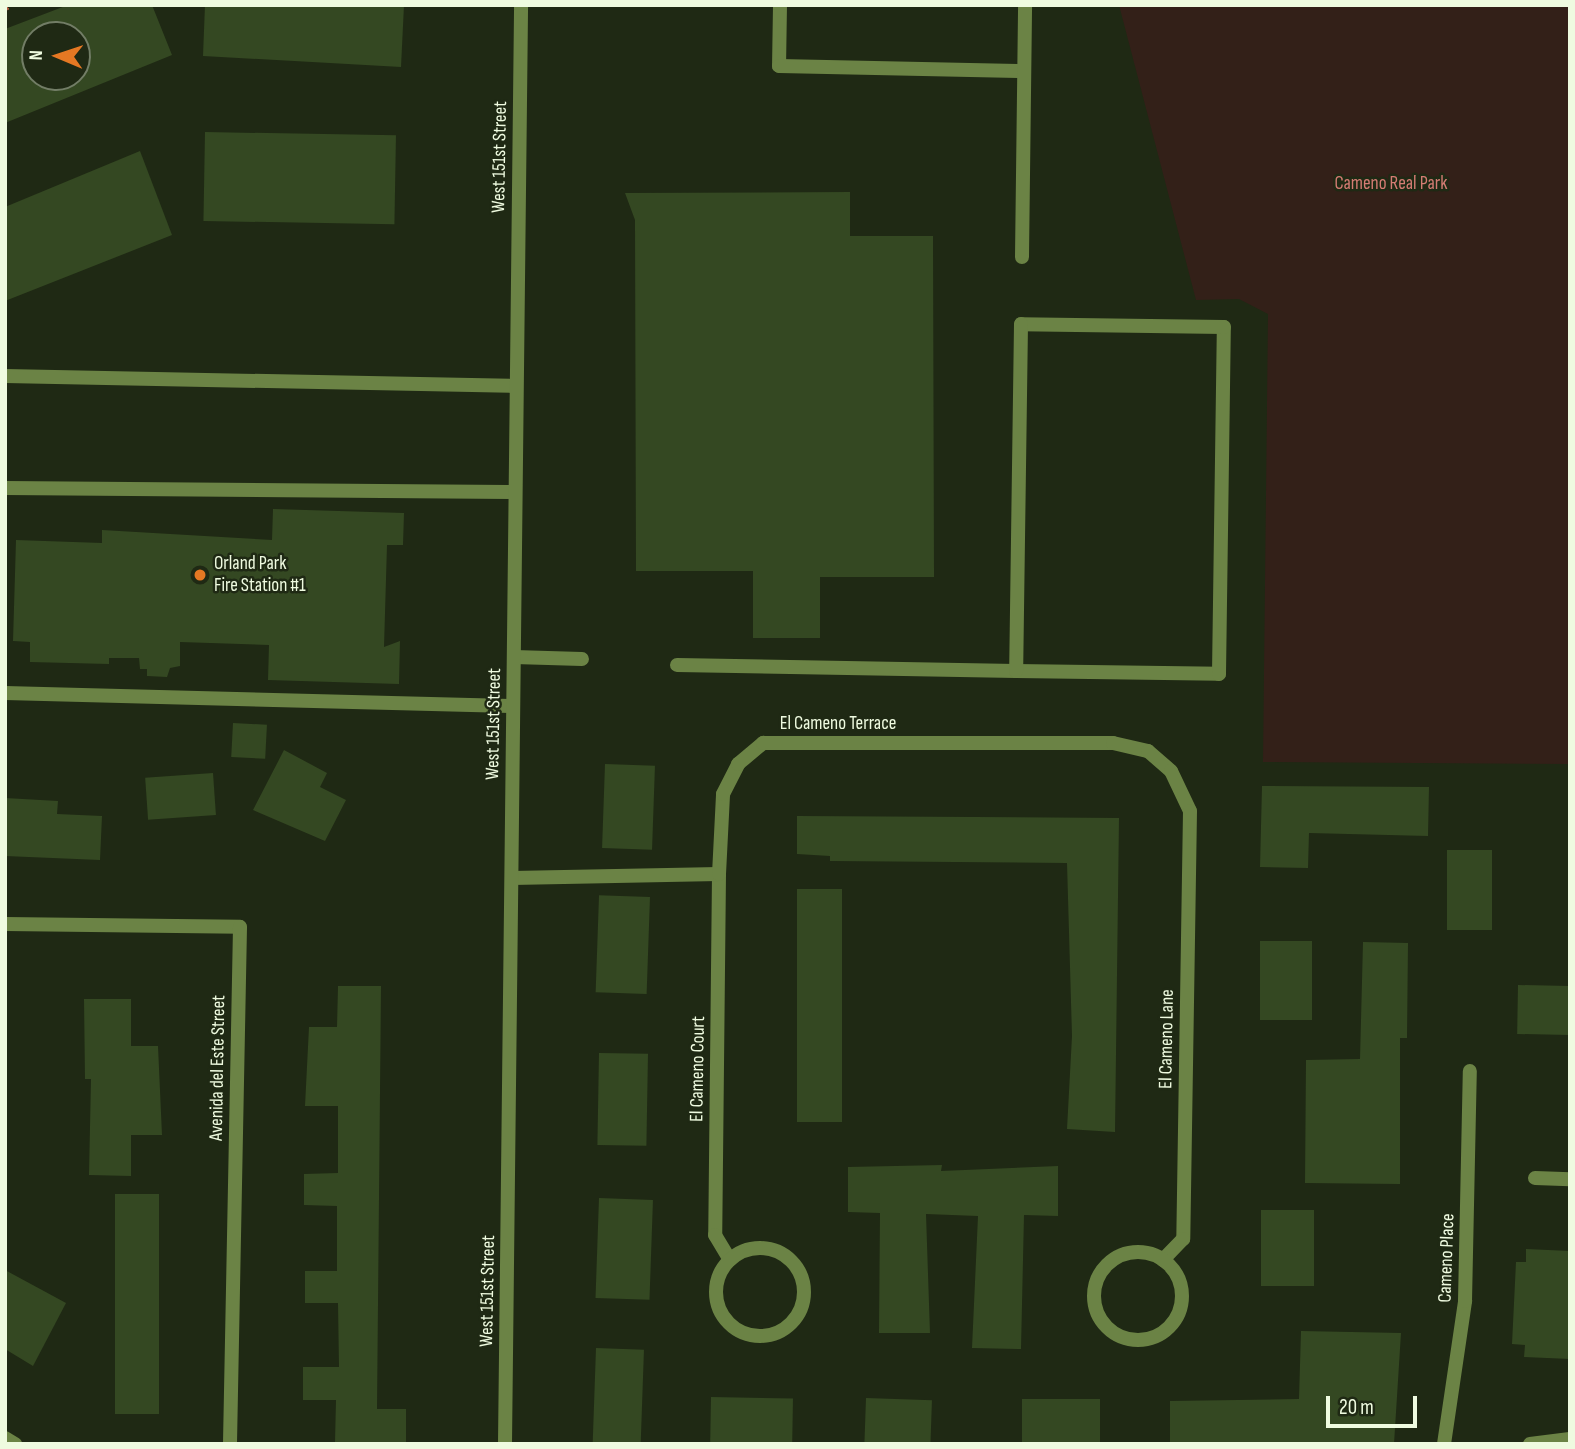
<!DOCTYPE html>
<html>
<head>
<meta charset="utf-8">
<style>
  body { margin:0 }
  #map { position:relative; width:1575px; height:1449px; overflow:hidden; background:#1f2914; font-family:"Sofia Sans Condensed",sans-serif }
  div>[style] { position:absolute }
  .green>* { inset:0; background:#332018 }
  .building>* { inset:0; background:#344822; transform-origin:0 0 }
  .path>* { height:4.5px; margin-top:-2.25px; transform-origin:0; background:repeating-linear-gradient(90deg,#b05f40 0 3.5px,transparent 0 8.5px) }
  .service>* { height:14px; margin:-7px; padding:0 7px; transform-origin:7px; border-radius:7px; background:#6b8345 }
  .minor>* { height:14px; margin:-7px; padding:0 7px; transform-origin:7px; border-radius:7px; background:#6b8345 }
  .minor>.ring { margin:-7px; padding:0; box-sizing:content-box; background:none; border:14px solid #6b8345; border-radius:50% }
  .tertiary>* { height:14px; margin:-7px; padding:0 7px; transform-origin:7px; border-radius:7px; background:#6b8345 }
  .dots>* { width:19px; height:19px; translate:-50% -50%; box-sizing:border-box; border:4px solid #1f2914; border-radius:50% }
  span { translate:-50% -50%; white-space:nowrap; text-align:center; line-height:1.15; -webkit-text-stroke:5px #1f2914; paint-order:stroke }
  .street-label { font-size:19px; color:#effbe0 }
  .park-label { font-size:19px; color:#d47c73 }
  .poi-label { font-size:19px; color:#effbe0 }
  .left { translate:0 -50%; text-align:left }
  .frame { position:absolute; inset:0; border:7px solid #effbe0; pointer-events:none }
  .north { position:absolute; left:21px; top:21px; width:70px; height:70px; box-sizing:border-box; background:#1f2914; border:2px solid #727d66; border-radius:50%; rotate:272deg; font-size:19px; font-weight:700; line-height:28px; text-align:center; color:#effbe0 }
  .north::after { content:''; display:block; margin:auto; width:24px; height:32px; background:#e57823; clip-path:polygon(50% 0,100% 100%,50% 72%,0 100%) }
  .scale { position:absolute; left:1326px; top:1396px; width:91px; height:32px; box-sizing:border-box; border:4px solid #effbe0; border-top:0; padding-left:9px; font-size:21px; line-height:24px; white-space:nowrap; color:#effbe0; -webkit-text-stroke:5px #1f2914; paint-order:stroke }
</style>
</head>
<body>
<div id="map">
  <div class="green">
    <div style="clip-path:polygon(1119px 5px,1570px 5px,1570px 764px,1263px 762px,1268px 314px,1239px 299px,1196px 300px)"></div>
  </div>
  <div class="building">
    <div style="clip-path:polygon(evenodd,68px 5px,152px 5px,172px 55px,5px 123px,5px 29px,68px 5px,35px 35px,77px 35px,77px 77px,35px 77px,35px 35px)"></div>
    <div style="clip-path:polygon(205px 5px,404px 5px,401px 67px,203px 56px)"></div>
    <div style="left:205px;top:132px;width:191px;height:89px;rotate:1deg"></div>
    <div style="clip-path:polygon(140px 151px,172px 235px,5px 301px,5px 207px)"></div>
    <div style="clip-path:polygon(850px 192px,850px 236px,933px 236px,934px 577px,820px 577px,820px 638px,753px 638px,753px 571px,636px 571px,635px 220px,625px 193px)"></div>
    <div style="clip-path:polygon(273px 509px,404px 513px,403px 545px,387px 545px,384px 647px,400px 641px,399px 684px,268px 680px,269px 645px,180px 642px,180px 666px,170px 668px,167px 677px,147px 676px,147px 669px,140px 669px,139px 658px,109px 658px,109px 664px,30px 662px,30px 642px,13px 641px,16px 540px,102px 543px,102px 530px,272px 540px)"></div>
    <div style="left:233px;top:723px;width:34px;height:34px;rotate:3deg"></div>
    <div style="clip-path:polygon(284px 750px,327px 773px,320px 787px,346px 800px,325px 841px,253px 810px)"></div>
    <div style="left:605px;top:764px;width:50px;height:84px;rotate:2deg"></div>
    <div style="left:213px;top:773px;width:42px;height:68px;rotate:86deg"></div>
    <div style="clip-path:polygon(1262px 786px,1429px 787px,1428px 836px,1309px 833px,1308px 868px,1260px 867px)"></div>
    <div style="clip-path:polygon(5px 798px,58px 801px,57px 814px,102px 816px,100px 860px,5px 856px)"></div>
    <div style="clip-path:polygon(797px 816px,1119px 818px,1115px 1132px,1067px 1129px,1072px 1036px,1067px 863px,830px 861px,830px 856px,797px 854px)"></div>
    <div style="left:1447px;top:850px;width:45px;height:80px"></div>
    <div style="left:842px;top:889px;width:233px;height:45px;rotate:90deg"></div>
    <div style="left:650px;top:897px;width:97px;height:51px;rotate:92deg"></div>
    <div style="left:1260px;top:941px;width:52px;height:79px"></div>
    <div style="clip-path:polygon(1363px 942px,1408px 943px,1407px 1038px,1400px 1038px,1400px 1184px,1305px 1183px,1306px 1060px,1360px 1059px)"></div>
    <div style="left:1518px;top:985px;width:52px;height:49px;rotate:1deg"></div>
    <div style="clip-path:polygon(338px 986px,381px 986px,377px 1409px,406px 1409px,406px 1442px,335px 1442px,336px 1400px,303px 1400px,303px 1367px,339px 1367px,338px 1303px,305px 1303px,305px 1271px,337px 1271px,337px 1206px,304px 1205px,304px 1174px,338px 1173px,338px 1106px,305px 1106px,309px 1027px,337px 1027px)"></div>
    <div style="clip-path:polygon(84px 999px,131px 999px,131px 1046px,158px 1046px,162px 1135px,131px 1135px,131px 1176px,89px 1175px,91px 1079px,85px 1079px)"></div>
    <div style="left:599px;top:1053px;width:49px;height:92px;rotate:1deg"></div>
    <div style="clip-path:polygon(942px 1165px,941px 1171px,1058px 1166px,1058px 1216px,1024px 1215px,1021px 1349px,972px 1348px,978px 1216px,926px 1214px,930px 1333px,879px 1333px,880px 1213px,848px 1212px,848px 1167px)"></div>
    <div style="left:159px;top:1194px;width:220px;height:44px;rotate:90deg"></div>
    <div style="left:599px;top:1198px;width:54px;height:100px;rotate:2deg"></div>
    <div style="left:1261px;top:1210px;width:53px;height:76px"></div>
    <div style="clip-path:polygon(1526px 1249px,1570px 1251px,1570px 1359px,1524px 1357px,1525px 1345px,1512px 1344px,1516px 1262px,1526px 1262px)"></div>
    <div style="clip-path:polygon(5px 1270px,66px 1303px,33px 1366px,5px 1349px)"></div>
    <div style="clip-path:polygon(1301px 1331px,1401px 1333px,1394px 1444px,1170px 1444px,1170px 1401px,1299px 1399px)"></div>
    <div style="left:596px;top:1348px;width:48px;height:94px;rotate:2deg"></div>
    <div style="left:711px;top:1397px;width:82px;height:47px;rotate:1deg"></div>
    <div style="left:866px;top:1398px;width:66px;height:46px;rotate:2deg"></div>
    <div style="left:1022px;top:1399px;width:78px;height:45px"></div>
  </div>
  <div class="path">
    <div style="left:5px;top:8px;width:8px;rotate:-23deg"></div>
  </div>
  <div class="service">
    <div style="left:780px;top:5px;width:61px;rotate:90.9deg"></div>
    <div style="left:779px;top:66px;width:245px;rotate:1.2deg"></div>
    <div style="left:1022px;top:257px;width:252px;rotate:-89.3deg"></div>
    <div style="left:5px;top:376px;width:511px;rotate:1.12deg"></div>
    <div style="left:5px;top:488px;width:510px;rotate:0.45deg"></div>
    <div style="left:514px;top:657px;width:68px;rotate:1.7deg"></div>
    <div style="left:677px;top:665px;width:339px;rotate:1deg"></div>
    <div style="left:1016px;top:671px;width:203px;rotate:0.8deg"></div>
    <div style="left:1219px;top:674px;width:347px;rotate:-89.2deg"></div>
    <div style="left:1224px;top:327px;width:203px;rotate:-179.2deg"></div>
    <div style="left:1021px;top:324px;width:347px;rotate:90.8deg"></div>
    <div style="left:5px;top:693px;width:508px;rotate:1.47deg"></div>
    <div style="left:1535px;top:1178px;width:35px;rotate:2deg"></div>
    <div style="left:1530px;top:1444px;width:40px;rotate:-7.1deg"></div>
  </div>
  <div class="minor">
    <div style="left:719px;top:874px;width:361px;rotate:90.6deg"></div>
    <div style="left:715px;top:1235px;width:29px;rotate:59deg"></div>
    <div style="left:512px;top:878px;width:207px;rotate:-1.1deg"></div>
    <div style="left:719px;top:874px;width:80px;rotate:-87.1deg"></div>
    <div style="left:723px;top:794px;width:34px;rotate:-63deg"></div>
    <div style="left:738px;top:764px;width:33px;rotate:-40deg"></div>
    <div style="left:763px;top:743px;width:350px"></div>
    <div style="left:1113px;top:743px;width:36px;rotate:13deg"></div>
    <div style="left:1148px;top:751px;width:30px;rotate:41deg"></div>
    <div style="left:1171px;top:771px;width:44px;rotate:64.6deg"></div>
    <div style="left:1190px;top:811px;width:428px;rotate:90.9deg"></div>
    <div style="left:1183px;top:1239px;width:29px;rotate:134deg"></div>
    <div style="left:5px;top:924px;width:235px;rotate:0.7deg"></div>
    <div style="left:240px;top:927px;width:517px;rotate:91.11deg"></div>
    <div class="ring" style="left:716px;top:1248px;width:74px;height:74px"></div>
    <div class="ring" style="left:1094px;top:1252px;width:74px;height:74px"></div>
    <div style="left:5px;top:1438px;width:12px;rotate:31deg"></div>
    <div style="left:1444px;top:1444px;width:145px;rotate:-81.6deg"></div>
    <div style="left:1465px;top:1301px;width:230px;rotate:-88.8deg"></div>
  </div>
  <div class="tertiary">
    <div style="left:505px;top:1444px;width:1439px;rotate:-89.36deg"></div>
  </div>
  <div class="dots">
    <div style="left:200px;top:575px;background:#e57823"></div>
  </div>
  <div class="street-label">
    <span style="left:500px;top:157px;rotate:-89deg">West 151st Street</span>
    <span style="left:494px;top:724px;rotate:-89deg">West 151st Street</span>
    <span style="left:838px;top:724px">El Cameno Terrace</span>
    <span style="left:1167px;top:1039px;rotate:-89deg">El Cameno Lane</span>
    <span style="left:218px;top:1068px;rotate:-89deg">Avenida del Este Street</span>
    <span style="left:698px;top:1069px;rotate:-89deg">El Cameno Court</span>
    <span style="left:1447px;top:1258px;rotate:-88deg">Cameno Place</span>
    <span style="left:488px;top:1291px;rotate:-89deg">West 151st Street</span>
  </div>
  <div class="park-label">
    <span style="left:1391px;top:184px">Cameno Real Park</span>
  </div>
  <div class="poi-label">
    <span class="left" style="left:214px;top:575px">Orland Park<br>Fire Station #1</span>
  </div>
  <div class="frame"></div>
  <div class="north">N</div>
  <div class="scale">20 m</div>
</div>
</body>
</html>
